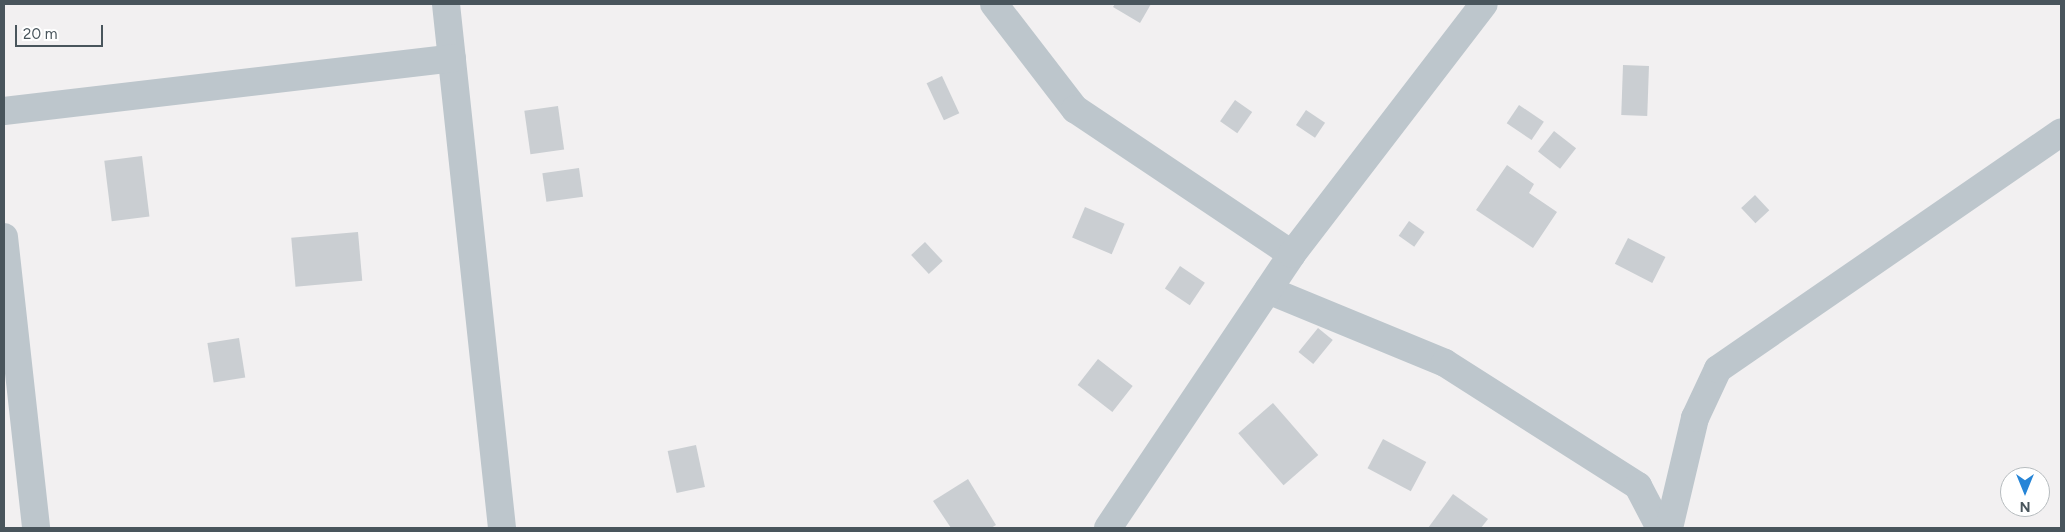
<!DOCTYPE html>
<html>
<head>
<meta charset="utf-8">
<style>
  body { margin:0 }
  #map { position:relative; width:2065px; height:532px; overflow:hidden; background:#f2f0f1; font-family:Figtree,sans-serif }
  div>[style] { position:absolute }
  .building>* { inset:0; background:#caced2; transform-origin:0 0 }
  .minor>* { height:28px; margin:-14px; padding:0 14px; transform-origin:14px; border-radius:14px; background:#bdc6cc }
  span { translate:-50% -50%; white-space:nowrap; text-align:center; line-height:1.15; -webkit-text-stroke:4.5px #fff; paint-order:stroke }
  .frame { position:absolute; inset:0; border:5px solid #49555c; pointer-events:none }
  .north { position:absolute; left:2000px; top:467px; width:50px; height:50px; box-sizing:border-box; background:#fff; border:1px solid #b6bbbe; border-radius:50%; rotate:180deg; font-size:14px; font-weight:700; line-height:20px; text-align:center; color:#49555c }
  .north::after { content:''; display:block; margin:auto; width:18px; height:22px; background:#2685d7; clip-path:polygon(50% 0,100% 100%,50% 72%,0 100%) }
  .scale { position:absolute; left:15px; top:25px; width:88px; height:22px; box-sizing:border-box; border:2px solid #49555c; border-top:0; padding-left:6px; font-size:15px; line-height:18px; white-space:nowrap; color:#49555c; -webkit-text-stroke:4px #fff; paint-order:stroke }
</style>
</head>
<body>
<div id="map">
  <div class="building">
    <div style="clip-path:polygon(1115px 4px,1151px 4px,1140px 23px,1113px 7px)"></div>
    <div style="left:1623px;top:65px;width:26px;height:50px;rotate:2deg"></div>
    <div style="left:942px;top:76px;width:41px;height:17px;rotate:65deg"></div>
    <div style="left:1235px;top:100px;width:21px;height:26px;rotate:35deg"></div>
    <div style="left:1519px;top:105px;width:30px;height:22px;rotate:34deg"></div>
    <div style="left:558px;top:106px;width:44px;height:34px;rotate:82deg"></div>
    <div style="left:1306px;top:110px;width:23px;height:18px;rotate:34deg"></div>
    <div style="left:1554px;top:131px;width:28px;height:26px;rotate:38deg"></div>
    <div style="left:142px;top:156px;width:61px;height:38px;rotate:83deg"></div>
    <div style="clip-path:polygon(1507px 165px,1534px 184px,1529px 193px,1557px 212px,1533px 248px,1476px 210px)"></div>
    <div style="left:579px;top:168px;width:29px;height:37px;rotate:82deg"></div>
    <div style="left:1755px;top:195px;width:21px;height:19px;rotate:47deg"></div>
    <div style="left:1085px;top:207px;width:43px;height:33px;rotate:23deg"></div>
    <div style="left:1409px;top:221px;width:19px;height:18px;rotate:35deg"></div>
    <div style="left:358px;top:232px;width:49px;height:67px;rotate:85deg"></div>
    <div style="left:1628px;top:238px;width:42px;height:29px;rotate:27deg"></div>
    <div style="left:925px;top:242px;width:26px;height:19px;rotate:47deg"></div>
    <div style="left:1180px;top:266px;width:30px;height:27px;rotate:34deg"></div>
    <div style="left:1318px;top:328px;width:19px;height:31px;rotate:39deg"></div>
    <div style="left:239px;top:338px;width:40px;height:32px;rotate:81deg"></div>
    <div style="left:1098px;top:359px;width:44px;height:33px;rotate:38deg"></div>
    <div style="left:1273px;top:403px;width:69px;height:46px;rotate:49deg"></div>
    <div style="left:1383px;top:439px;width:49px;height:33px;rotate:28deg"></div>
    <div style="left:696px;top:445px;width:43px;height:29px;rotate:78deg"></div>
    <div style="clip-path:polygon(968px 479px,996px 525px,991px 528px,951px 528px,933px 501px)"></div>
    <div style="clip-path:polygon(1453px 494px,1488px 519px,1481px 528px,1428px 528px)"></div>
  </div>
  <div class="minor">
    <div style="left:446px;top:4px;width:527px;rotate:83.9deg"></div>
    <div style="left:994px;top:4px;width:133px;rotate:52.4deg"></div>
    <div style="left:1075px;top:109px;width:261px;rotate:33.8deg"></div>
    <div style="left:4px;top:111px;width:451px;rotate:-6.7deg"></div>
    <div style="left:4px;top:237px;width:293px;rotate:83.7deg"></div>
    <div style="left:1268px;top:290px;width:191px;rotate:22.4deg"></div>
    <div style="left:1445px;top:363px;width:229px;rotate:32.5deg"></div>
    <div style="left:1638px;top:486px;width:47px;rotate:62.4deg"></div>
    <div style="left:1108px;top:528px;width:330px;rotate:-56.1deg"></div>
    <div style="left:1292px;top:254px;width:315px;rotate:-52.5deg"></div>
    <div style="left:1669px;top:528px;width:113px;rotate:-76.7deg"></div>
    <div style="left:1695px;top:418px;width:54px;rotate:-64.9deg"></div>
    <div style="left:1718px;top:369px;width:417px;rotate:-34.6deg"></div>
  </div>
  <div class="frame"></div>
  <div class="north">N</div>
  <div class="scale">20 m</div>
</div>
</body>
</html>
